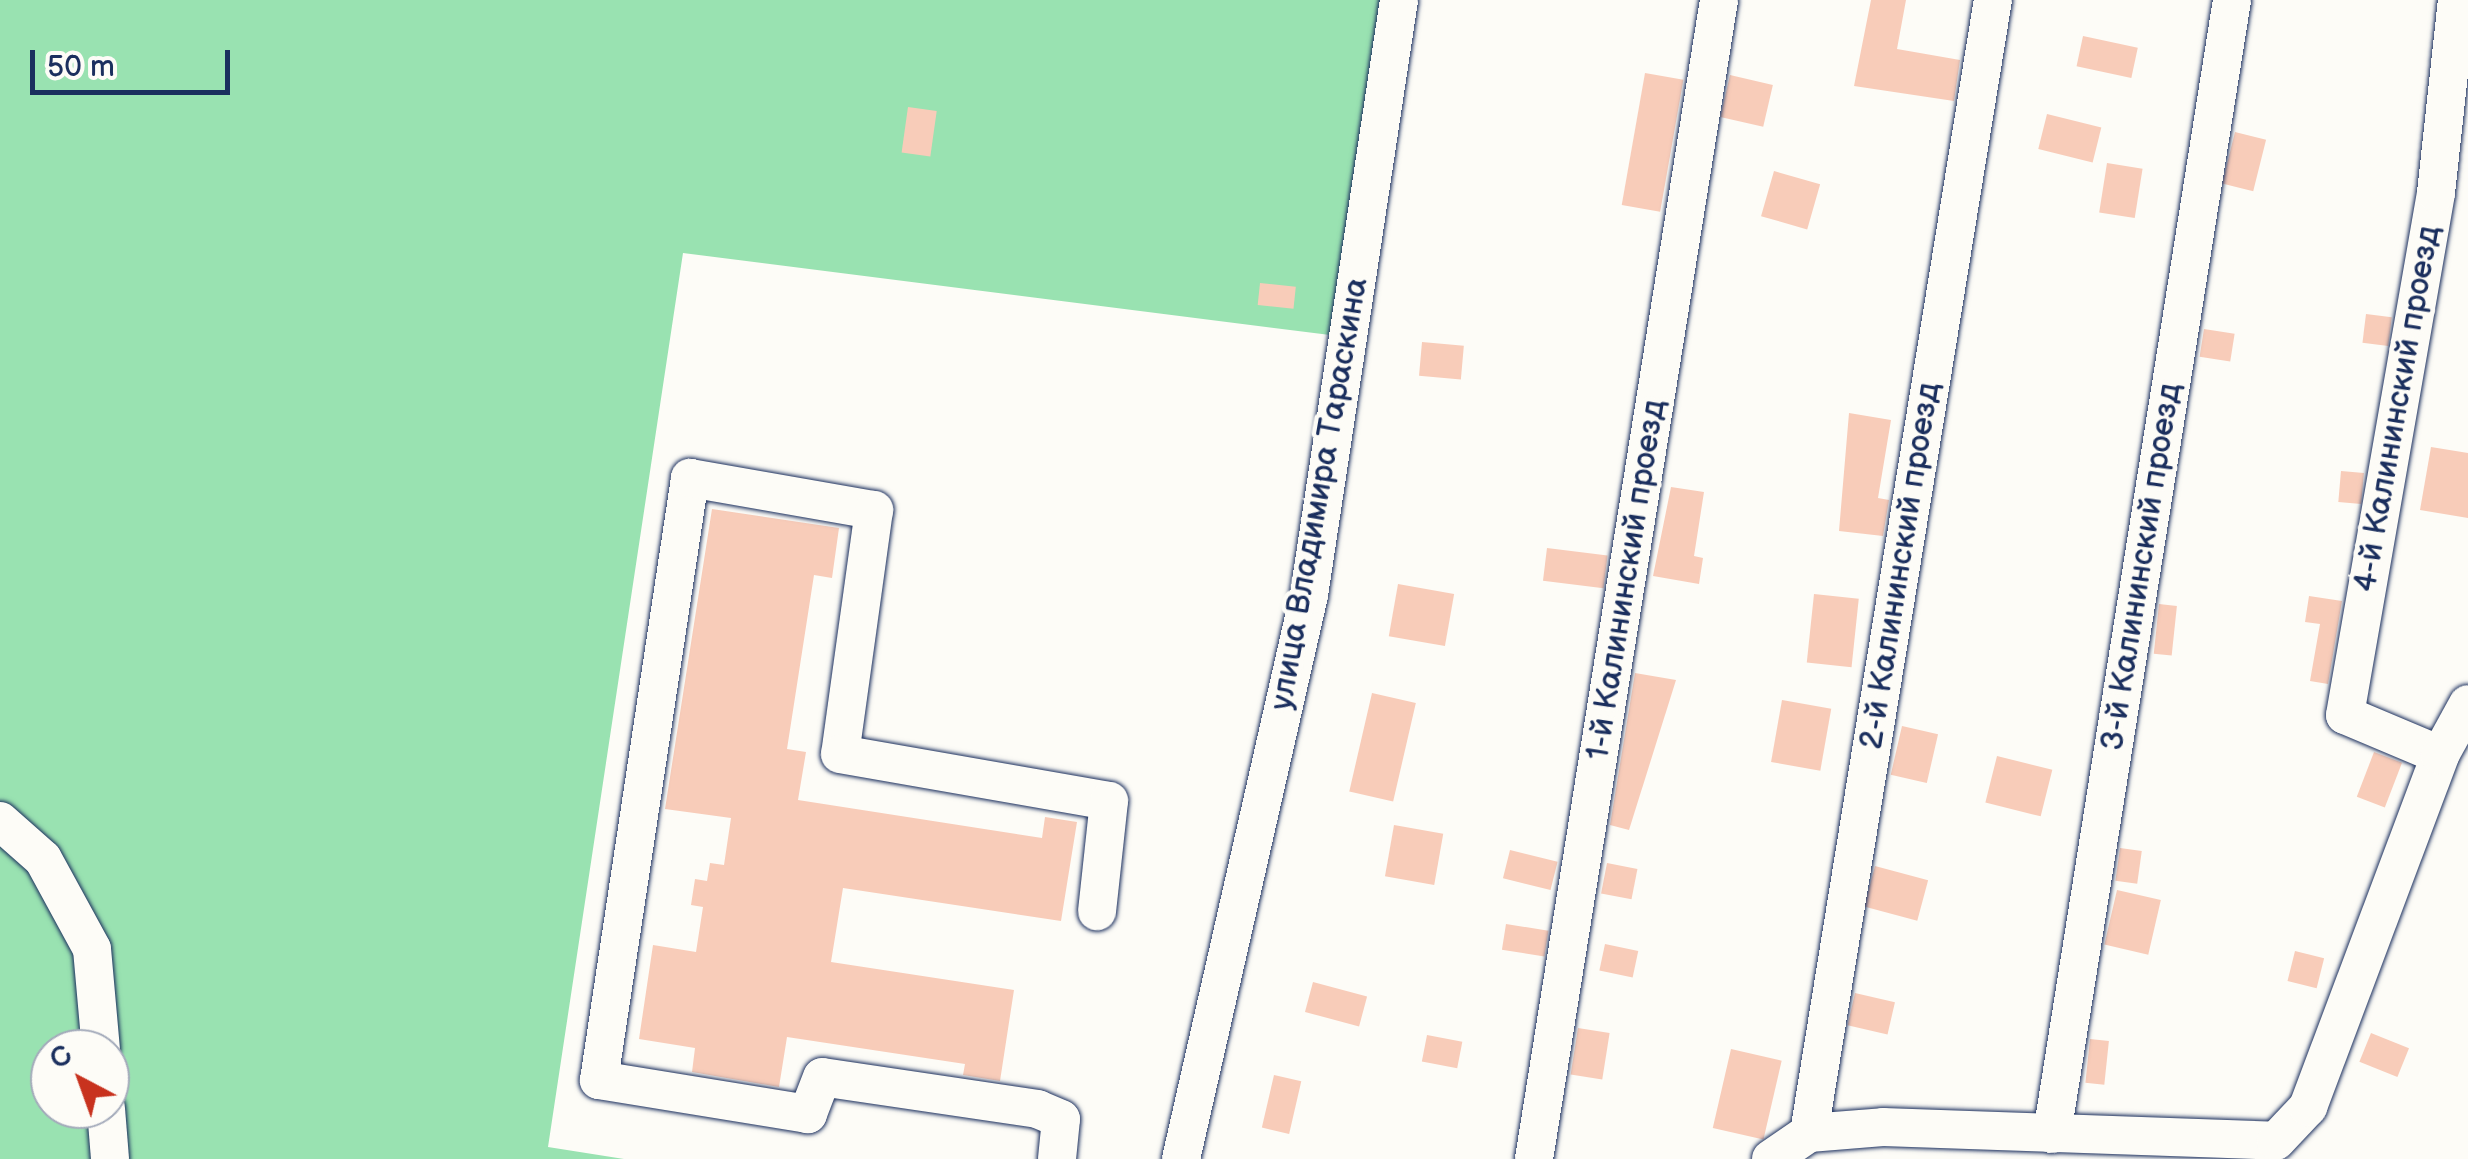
<!DOCTYPE html>
<html>
<head>
<meta charset="utf-8">
<style>
  body { margin:0 }
  #map { position:relative; width:2468px; height:1159px; overflow:hidden; background:#fdfcf7; font-family:"Balsamiq Sans",sans-serif }
  div>[style] { position:absolute }
  .green>* { inset:0; background:#99e2b1 }
  .building>* { inset:0; background:#f8ccb9; transform-origin:0 0 }
  .roads { filter:drop-shadow(0 0 2px #1b2f5e) drop-shadow(0 0 2px #1b2f5e) }
  .minor>* { height:38px; margin:-19px; padding:0 19px; transform-origin:19px; border-radius:19px; background:#fdfcf7 }
  span { translate:-50% -50%; white-space:nowrap; text-align:center; line-height:1.15; -webkit-text-stroke:9px #fdfcf7; paint-order:stroke }
  .street-label { font-size:32px; color:#1b2f5e }
  .north { position:absolute; left:30px; top:1029px; width:100px; height:100px; box-sizing:border-box; background:#fdfcf7; border:2px solid #a3aaba; border-radius:50%; rotate:319deg; font-size:28px; font-weight:700; line-height:40px; text-align:center; color:#1b2f5e }
  .north::after { content:''; display:block; margin:auto; width:35px; height:45px; background:#c8321e; clip-path:polygon(50% 0,100% 100%,50% 72%,0 100%) }
  .scale { position:absolute; left:30px; top:50px; width:200px; height:45px; box-sizing:border-box; border:5px solid #1b2f5e; border-top:0; padding-left:12px; font-size:30px; line-height:35px; white-space:nowrap; color:#1b2f5e; -webkit-text-stroke:8px #fdfcf7; paint-order:stroke }
</style>
</head>
<body>
<div id="map">
  <div class="green">
    <div style="clip-path:polygon(evenodd,0 0,1383px 0,1330px 335px,683px 253px,548px 1147px,624px 1159px,0 1159px,0 0,50px 1049px,110px 1049px,110px 1109px,50px 1109px,50px 1049px)"></div>
  </div>
  <div class="building">
    <div style="clip-path:polygon(1871px 0,1906px 0,1897px 49px,1960px 60px,1954px 101px,1854px 86px)"></div>
    <div style="left:2083px;top:36px;width:56px;height:31px;rotate:12deg"></div>
    <div style="left:1645px;top:73px;width:39px;height:134px;rotate:10deg"></div>
    <div style="left:1730px;top:75px;width:44px;height:43px;rotate:13deg"></div>
    <div style="left:908px;top:107px;width:29px;height:46px;rotate:8deg"></div>
    <div style="left:2047px;top:114px;width:56px;height:36px;rotate:14deg"></div>
    <div style="left:2235px;top:132px;width:32px;height:53px;rotate:14deg"></div>
    <div style="left:2107px;top:163px;width:36px;height:50px;rotate:9deg"></div>
    <div style="left:1774px;top:171px;width:48px;height:47px;rotate:16deg"></div>
    <div style="left:1260px;top:283px;width:36px;height:22px;rotate:6deg"></div>
    <div style="left:2366px;top:314px;width:26px;height:29px;rotate:7deg"></div>
    <div style="left:2204px;top:329px;width:31px;height:28px;rotate:9deg"></div>
    <div style="left:1422px;top:342px;width:42px;height:34px;rotate:5deg"></div>
    <div style="clip-path:polygon(1849px 413px,1891px 420px,1878px 498px,1889px 500px,1883px 536px,1839px 531px)"></div>
    <div style="clip-path:polygon(2431px 447px,2468px 453px,2468px 518px,2420px 510px)"></div>
    <div style="left:2341px;top:471px;width:23px;height:31px;rotate:5deg"></div>
    <div style="clip-path:polygon(1671px 487px,1704px 492px,1694px 556px,1703px 558px,1699px 584px,1653px 576px)"></div>
    <div style="clip-path:polygon(712px 509px,839px 528px,832px 578px,814px 575px,787px 749px,806px 752px,798px 800px,1042px 838px,1045px 817px,1077px 822px,1061px 921px,843px 888px,831px 962px,1014px 990px,1000px 1081px,963px 1075px,965px 1064px,787px 1037px,779px 1087px,692px 1072px,695px 1048px,639px 1039px,653px 945px,696px 952px,703px 907px,691px 905px,695px 879px,707px 881px,710px 863px,724px 865px,731px 818px,665px 809px)"></div>
    <div style="left:1547px;top:548px;width:61px;height:33px;rotate:7deg"></div>
    <div style="left:1398px;top:584px;width:57px;height:53px;rotate:10deg"></div>
    <div style="left:1814px;top:594px;width:45px;height:69px;rotate:6deg"></div>
    <div style="clip-path:polygon(2309px 596px,2342px 601px,2328px 684px,2310px 681px,2320px 624px,2305px 622px)"></div>
    <div style="left:2159px;top:604px;width:18px;height:50px;rotate:6deg"></div>
    <div style="clip-path:polygon(1635px 673px,1676px 680px,1629px 830px,1610px 825px)"></div>
    <div style="left:1372px;top:693px;width:45px;height:101px;rotate:13deg"></div>
    <div style="left:1782px;top:700px;width:50px;height:63px;rotate:10deg"></div>
    <div style="left:1902px;top:726px;width:37px;height:50px;rotate:13deg"></div>
    <div style="left:2374px;top:752px;width:30px;height:48px;rotate:21deg"></div>
    <div style="left:1997px;top:756px;width:57px;height:48px;rotate:14deg"></div>
    <div style="left:1394px;top:825px;width:50px;height:52px;rotate:10deg"></div>
    <div style="left:2120px;top:848px;width:22px;height:33px;rotate:8deg"></div>
    <div style="left:1510px;top:850px;width:49px;height:29px;rotate:14deg"></div>
    <div style="left:1607px;top:863px;width:31px;height:31px;rotate:11deg"></div>
    <div style="left:1875px;top:866px;width:55px;height:42px;rotate:15deg"></div>
    <div style="left:2117px;top:890px;width:45px;height:56px;rotate:13deg"></div>
    <div style="left:1506px;top:924px;width:43px;height:26px;rotate:9deg"></div>
    <div style="left:1605px;top:944px;width:34px;height:27px;rotate:12deg"></div>
    <div style="left:2295px;top:951px;width:30px;height:31px;rotate:14deg"></div>
    <div style="left:1313px;top:982px;width:56px;height:31px;rotate:15deg"></div>
    <div style="left:1855px;top:993px;width:41px;height:33px;rotate:13deg"></div>
    <div style="left:1578px;top:1028px;width:32px;height:47px;rotate:9deg"></div>
    <div style="left:2371px;top:1033px;width:41px;height:31px;rotate:22deg"></div>
    <div style="left:1427px;top:1035px;width:36px;height:27px;rotate:11deg"></div>
    <div style="left:2090px;top:1039px;width:19px;height:44px;rotate:6deg"></div>
    <div style="left:1731px;top:1049px;width:52px;height:81px;rotate:13deg"></div>
    <div style="left:1274px;top:1075px;width:28px;height:54px;rotate:13deg"></div>
  </div>
  <div class="roads">
    <div class="minor">
      <div style="left:2440px;top:755px;width:103px;rotate:-157.2deg"></div>
      <div style="left:2345px;top:715px;width:530px;rotate:-80.11deg"></div>
      <div style="left:2436px;top:193px;width:194px;rotate:-83.8deg"></div>
      <div style="left:0;top:821px;width:57px;rotate:41.5deg"></div>
      <div style="left:43px;top:859px;width:102px;rotate:61.4deg"></div>
      <div style="left:92px;top:949px;width:100px;rotate:84.9deg"></div>
      <div style="left:106px;top:1109px;width:50px;rotate:85.4deg"></div>
      <div style="left:1809px;top:1133px;width:1148px;rotate:-80.78deg"></div>
      <div style="left:2052px;top:1134px;width:1148px;rotate:-80.98deg"></div>
      <div style="left:1057px;top:1159px;width:40px;rotate:-84.3deg"></div>
      <div style="left:1061px;top:1119px;width:25px;rotate:-157deg"></div>
      <div style="left:1038px;top:1109px;width:218px;rotate:-171.6deg"></div>
      <div style="left:822px;top:1077px;width:40px;rotate:111deg"></div>
      <div style="left:808px;top:1114px;width:212px;rotate:-170.8deg"></div>
      <div style="left:599px;top:1080px;width:609px;rotate:-81.4deg"></div>
      <div style="left:690px;top:478px;width:187px;rotate:9.9deg"></div>
      <div style="left:874px;top:510px;width:246px;rotate:97.9deg"></div>
      <div style="left:840px;top:754px;width:273px;rotate:9.9deg"></div>
      <div style="left:1109px;top:801px;width:111px;rotate:96.2deg"></div>
      <div style="left:1181px;top:1159px;width:578px;rotate:-77.21deg"></div>
      <div style="left:1309px;top:595px;width:602px;rotate:-81.4deg"></div>
      <div style="left:1534px;top:1159px;width:1174px;rotate:-80.93deg"></div>
      <div style="left:1771px;top:1159px;width:46px;rotate:-34.4deg"></div>
      <div style="left:1809px;top:1133px;width:74px;rotate:-4.6deg"></div>
      <div style="left:1883px;top:1127px;width:393px;rotate:2deg"></div>
      <div style="left:2276px;top:1141px;width:47px;rotate:-46.7deg"></div>
      <div style="left:2308px;top:1107px;width:376px;rotate:-69.4deg"></div>
      <div style="left:2440px;top:755px;width:58px;rotate:-61.2deg"></div>
    </div>
  </div>
  <div class="street-label">
    <span style="left:2398px;top:409px;rotate:-80deg">4-й Калининский проезд</span>
    <span style="left:1320px;top:494px;rotate:-80deg">улица Владимира Тараскина</span>
    <span style="left:1901px;top:566px;rotate:-81deg">2-й Калининский проезд</span>
    <span style="left:2142px;top:567px;rotate:-81deg">3-й Калининский проезд</span>
    <span style="left:1627px;top:580px;rotate:-81deg">1-й Калининский проезд</span>
  </div>
  <div class="north">С</div>
  <div class="scale">50 m</div>
</div>
</body>
</html>
